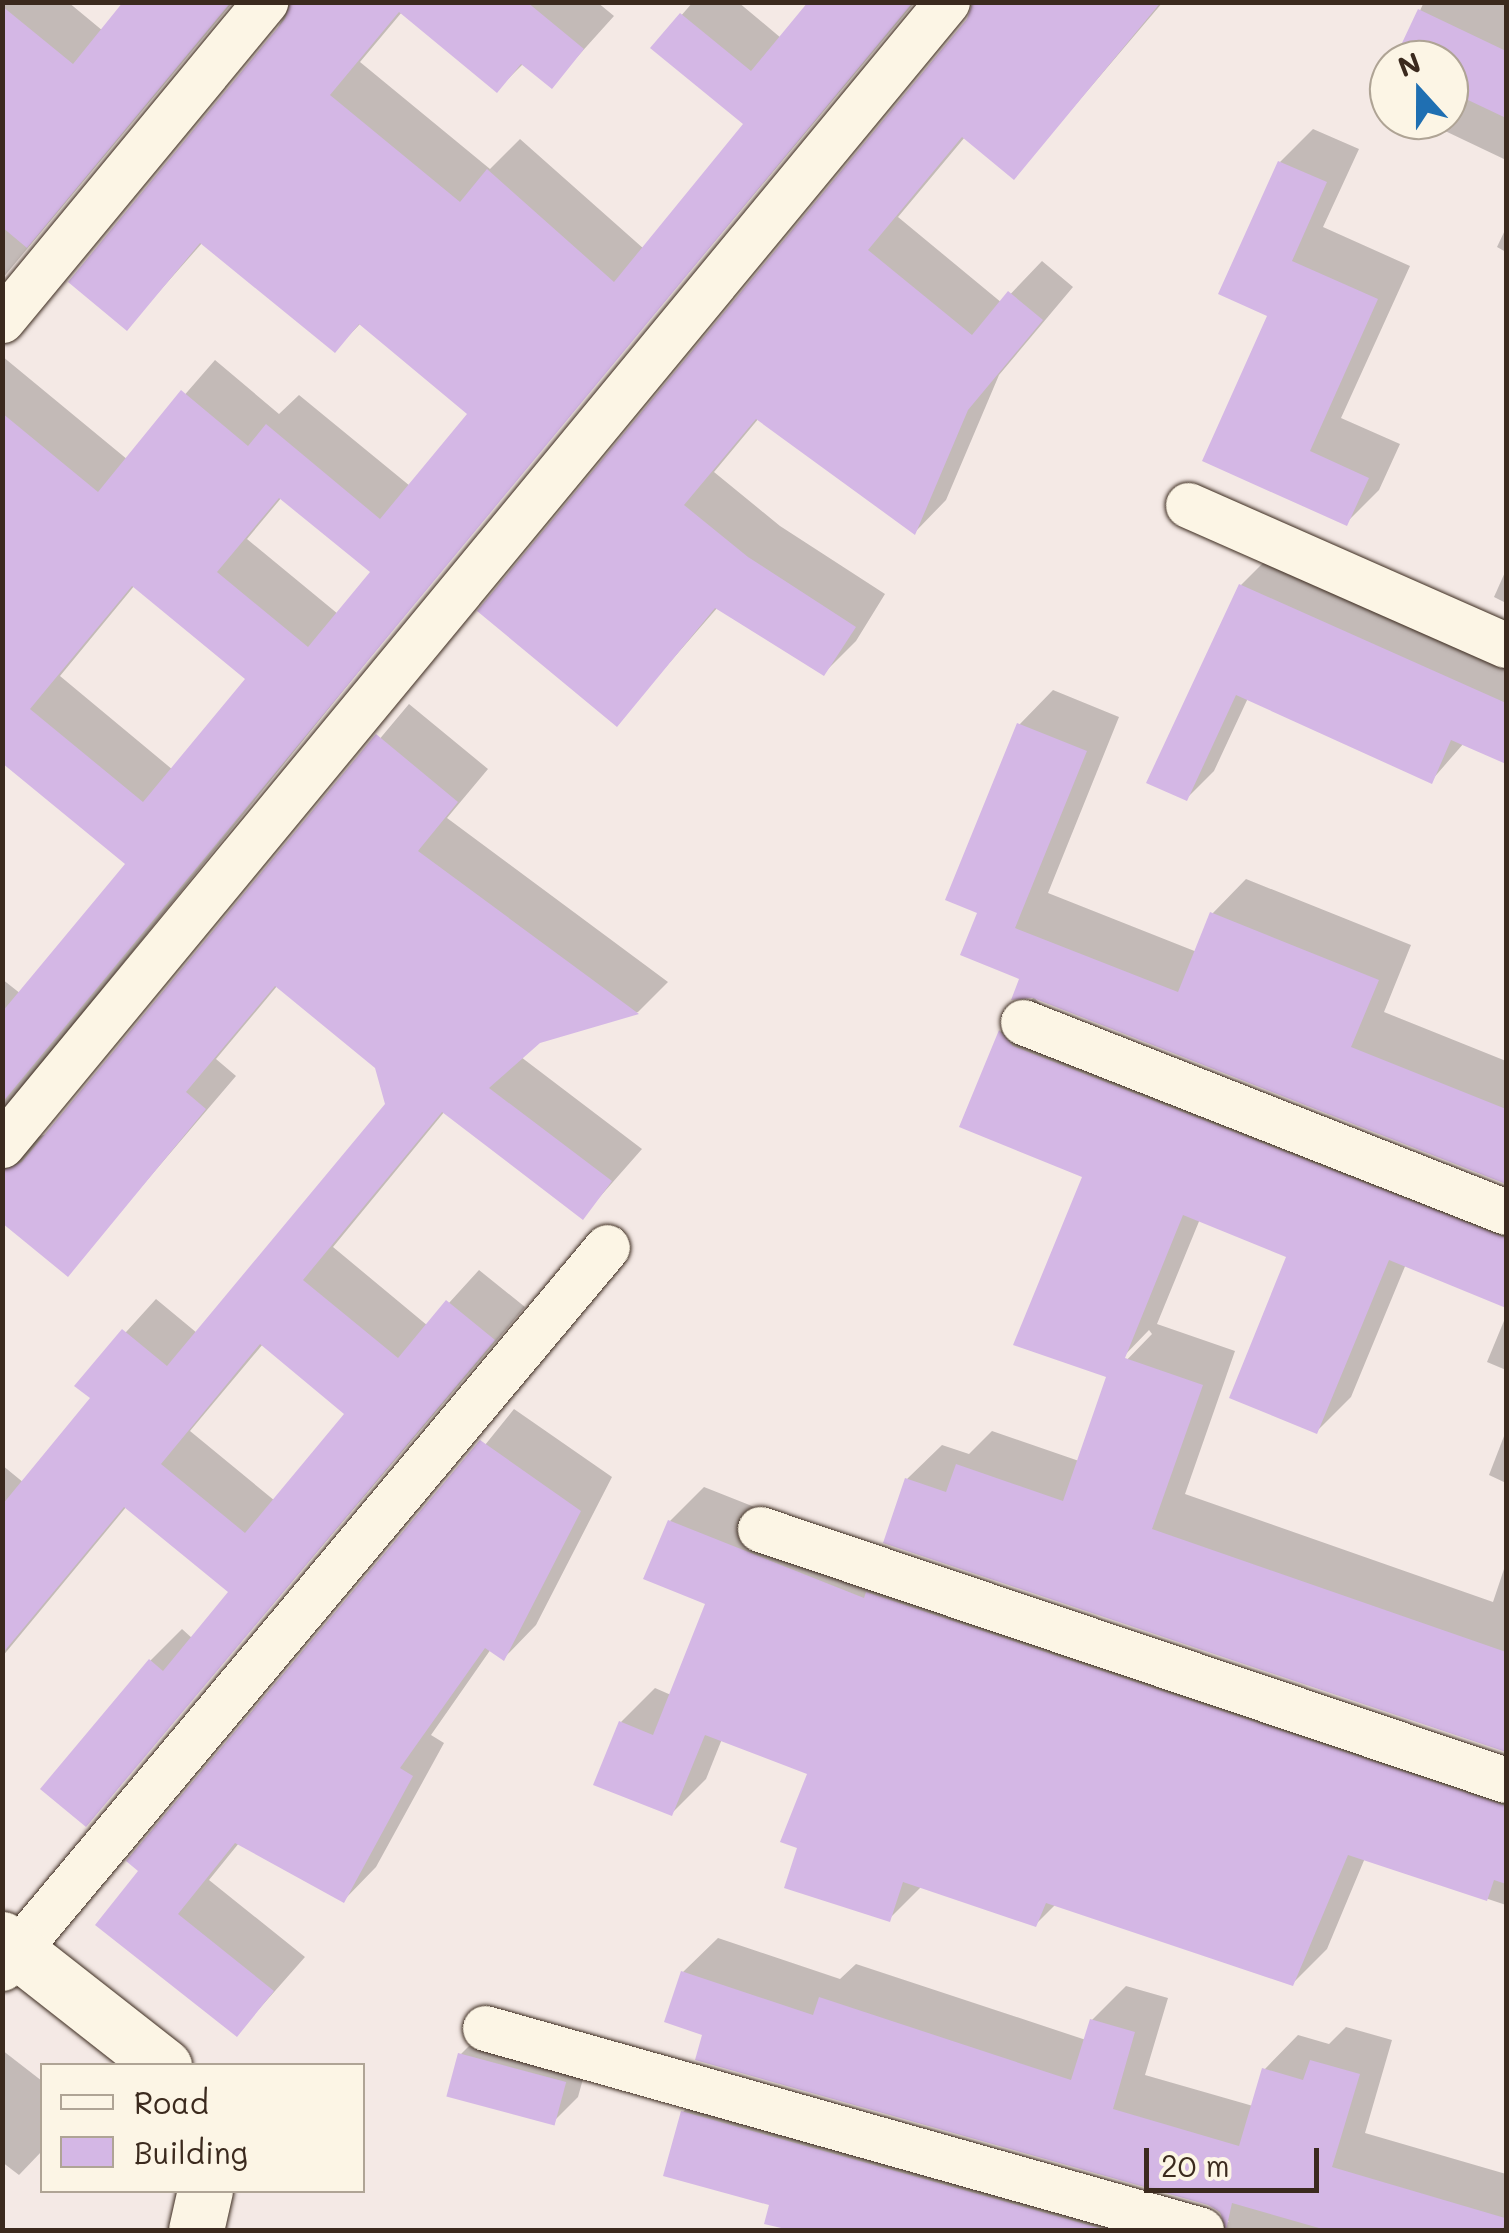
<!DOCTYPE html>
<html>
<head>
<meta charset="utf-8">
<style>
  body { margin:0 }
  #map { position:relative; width:1509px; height:2233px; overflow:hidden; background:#f4e9e5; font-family:Mali,sans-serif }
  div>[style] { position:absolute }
  .shadow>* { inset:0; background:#0003 }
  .building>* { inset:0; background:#d4b7e5; transform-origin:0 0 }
  .roads { filter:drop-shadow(0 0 2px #3b2a1e) drop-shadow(0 0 2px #3b2a1e) }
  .minor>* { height:45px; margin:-22.5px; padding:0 22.5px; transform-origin:22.5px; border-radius:22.5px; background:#fcf5e5 }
  .tertiary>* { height:55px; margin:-27.5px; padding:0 27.5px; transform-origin:27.5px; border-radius:27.5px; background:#fcf5e5 }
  span { translate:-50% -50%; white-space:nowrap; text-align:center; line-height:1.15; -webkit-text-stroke:10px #fcf5e5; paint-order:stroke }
  .frame { position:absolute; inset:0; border:5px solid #3b2a1e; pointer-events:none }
  .legend { position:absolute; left:40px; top:2063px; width:325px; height:130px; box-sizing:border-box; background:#fcf5e5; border:2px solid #afa495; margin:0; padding:12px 18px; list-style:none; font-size:30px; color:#3b2a1e }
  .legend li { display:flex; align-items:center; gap:20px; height:50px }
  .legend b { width:50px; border:2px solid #afa495 }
  .north { position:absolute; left:1369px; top:40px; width:100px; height:100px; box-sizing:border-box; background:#fcf5e5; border:2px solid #afa495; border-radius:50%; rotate:339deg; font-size:28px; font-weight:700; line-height:40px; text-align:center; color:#3b2a1e }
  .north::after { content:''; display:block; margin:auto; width:35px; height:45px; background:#1f6fb2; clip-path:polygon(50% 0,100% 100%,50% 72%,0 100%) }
  .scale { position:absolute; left:1144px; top:2148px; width:175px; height:45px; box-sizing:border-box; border:5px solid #3b2a1e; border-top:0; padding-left:12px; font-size:30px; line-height:35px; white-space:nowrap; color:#3b2a1e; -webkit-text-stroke:8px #fcf5e5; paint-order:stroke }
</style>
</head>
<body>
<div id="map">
  <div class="shadow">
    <div style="clip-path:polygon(2px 2px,68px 2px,103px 31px,126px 2px,233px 2px,2px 279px)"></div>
    <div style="clip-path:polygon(evenodd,291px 2px,597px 2px,614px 16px,551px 86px,524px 63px,497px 90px,402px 12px,360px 62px,490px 169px,520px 139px,644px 249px,747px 124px,653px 48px,693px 2px,738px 2px,781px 38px,811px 2px,915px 2px,465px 540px,6px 1108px,30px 1140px,49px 1133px,409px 704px,488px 769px,447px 818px,668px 982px,638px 1012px,539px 1040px,521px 1057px,642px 1149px,583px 1216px,445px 1111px,333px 1247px,428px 1326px,479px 1270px,525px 1307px,86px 1824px,150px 1661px,182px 1629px,193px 1639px,232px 1592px,127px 1506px,2px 1657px,2px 1465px,24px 1483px,93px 1398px,78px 1385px,156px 1299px,197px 1333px,388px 1104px,377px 1067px,278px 985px,216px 1059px,236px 1076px,67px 1274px,2px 1220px,2px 979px,21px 994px,128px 864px,2px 760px,2px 356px,128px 460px,215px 360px,279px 414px,299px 395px,410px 486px,471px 413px,361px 323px,335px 350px,203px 242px,127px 328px,291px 2px,282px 497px,373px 571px,338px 614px,247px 539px,282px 497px,291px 2px,135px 585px,248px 679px,173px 770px,60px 676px,135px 585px,291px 2px,263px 1344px,348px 1414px,275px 1501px,190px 1431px,263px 1344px)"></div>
    <div style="clip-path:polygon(972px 2px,1163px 2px,1014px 177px,965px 137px,898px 217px,1002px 303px,1042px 261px,1073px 287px,999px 375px,946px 500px,915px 532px,759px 418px,714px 472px,780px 526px,885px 594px,856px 641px,824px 673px,718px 607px,617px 723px,481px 611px,970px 20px)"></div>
    <div style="clip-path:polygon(1424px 2px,1506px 2px,1506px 160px,1422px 120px,1449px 120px,1449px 60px,1397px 60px)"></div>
    <div style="clip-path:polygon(1389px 77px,1389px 104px,1378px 99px)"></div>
    <div style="clip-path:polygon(1313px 129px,1359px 149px,1323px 227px,1410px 266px,1341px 418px,1400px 444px,1379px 490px,1346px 523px,1205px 459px,1270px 315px,1280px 162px)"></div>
    <div style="clip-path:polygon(1506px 228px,1506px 252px,1497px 247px)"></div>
    <div style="clip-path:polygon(1268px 558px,1506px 663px,1506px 761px,1464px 743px,1431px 781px,1248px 698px,1214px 771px,1187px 798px,1241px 585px)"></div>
    <div style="clip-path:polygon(1506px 570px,1506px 603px,1494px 597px)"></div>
    <div style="clip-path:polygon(1053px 690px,1119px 717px,1048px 893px,1197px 952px,1212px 914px,1246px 879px,1411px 945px,1384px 1012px,1506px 1061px,1506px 1181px,1036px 996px,980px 912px,1019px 725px)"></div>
    <div style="clip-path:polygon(evenodd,1034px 997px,1048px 1013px,1506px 1193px,1506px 1305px,1406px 1264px,1351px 1397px,1317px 1431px,1290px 1255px,1200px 1219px,1157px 1324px,1235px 1351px,1185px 1494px,1493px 1602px,1506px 1563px,1506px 1750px,886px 1541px,907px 1479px,942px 1445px,969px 1454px,992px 1431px,1079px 1461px,1109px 1375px,1085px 1176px,962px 1126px,1001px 1031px,1034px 997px,1149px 1330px,1152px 1334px,1118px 1369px,1123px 1357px,1149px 1330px)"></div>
    <div style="clip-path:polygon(1506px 1316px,1506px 1370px,1487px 1362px)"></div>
    <div style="clip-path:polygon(514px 1409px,612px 1477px,536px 1625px,504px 1658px,491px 1649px,431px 1735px,444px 1743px,376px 1867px,344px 1900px,239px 1843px,209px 1880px,305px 1957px,237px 2034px,98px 1925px)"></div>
    <div style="clip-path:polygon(1506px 1431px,1506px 1483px,1489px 1475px)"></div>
    <div style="clip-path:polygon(704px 1487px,898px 1564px,1506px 1763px,1506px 1905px,1365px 1858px,1327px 1949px,1292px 1984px,1056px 1904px,1036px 1924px,922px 1886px,889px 1919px,800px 1847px,810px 1773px,722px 1739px,706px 1779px,672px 1813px,621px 1722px,655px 1688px,671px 1695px,708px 1602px,670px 1521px)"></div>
    <div style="clip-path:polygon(718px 1938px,840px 1979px,856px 1964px,1086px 2040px,1092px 2020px,1126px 1986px,1168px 1998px,1145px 2075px,1253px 2106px,1264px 2070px,1298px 2035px,1329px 2044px,1346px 2027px,1392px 2040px,1365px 2133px,1506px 2174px,1506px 2230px,800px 2230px,767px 2222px,773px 2203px,683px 2112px,717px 2078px,1229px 2222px,1209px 2202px,705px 2033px,683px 1972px)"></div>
    <div style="clip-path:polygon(485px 2030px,589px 2057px,578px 2097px,553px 2122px,460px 2055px)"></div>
    <div style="clip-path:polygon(2px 2050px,42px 2081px,42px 2151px,19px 2175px,2px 2162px)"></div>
  </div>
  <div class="building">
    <div style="clip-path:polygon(123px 2px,231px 2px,27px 248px,2px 227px,2px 6px,73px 64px)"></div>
    <div style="clip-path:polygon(evenodd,291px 2px,527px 2px,584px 49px,552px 89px,521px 64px,497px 93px,399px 12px,330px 95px,460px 202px,487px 169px,614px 282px,743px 124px,650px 48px,680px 13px,751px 71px,808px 2px,913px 2px,2px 1103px,2px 1012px,125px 864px,2px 763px,2px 413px,98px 492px,181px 390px,248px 446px,266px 424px,380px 519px,467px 414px,359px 324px,335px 353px,200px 243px,127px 331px,68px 282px,285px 19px,291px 2px,279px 498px,370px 572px,308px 647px,217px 572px,279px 498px,291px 2px,132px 586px,245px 679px,143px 802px,30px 709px,132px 586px)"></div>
    <div style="clip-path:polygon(973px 2px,1161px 2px,1014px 180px,962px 137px,868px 250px,972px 335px,1008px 291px,1043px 320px,968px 410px,915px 535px,756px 419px,684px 505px,748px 557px,856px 627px,824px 676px,715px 608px,617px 727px,477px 611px,967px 19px)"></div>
    <div style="clip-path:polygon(1418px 9px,1506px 51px,1506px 118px,1449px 91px,1449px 60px,1394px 60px)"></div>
    <div style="clip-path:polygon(1278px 161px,1327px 182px,1292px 261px,1378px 299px,1310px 451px,1369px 478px,1347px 526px,1202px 461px,1267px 316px,1218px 294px)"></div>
    <div style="clip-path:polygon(1239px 584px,1506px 703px,1506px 764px,1451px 740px,1432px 784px,1236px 695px,1187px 801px,1146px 783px)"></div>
    <div style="clip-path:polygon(1017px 723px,1087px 751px,1015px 928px,1178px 992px,1210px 912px,1379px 980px,1351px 1047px,1506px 1109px,1506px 1184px,1033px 998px,1011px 1000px,1019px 979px,960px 955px,977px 913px,945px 900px)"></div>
    <div style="clip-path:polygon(evenodd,376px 734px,458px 802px,418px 851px,639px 1014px,540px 1043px,489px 1088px,612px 1181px,583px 1220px,442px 1112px,303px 1280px,398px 1358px,446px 1300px,495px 1340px,86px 1827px,40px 1789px,149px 1659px,163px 1671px,228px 1592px,124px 1507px,2px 1654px,2px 1505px,90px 1398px,74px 1386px,122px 1329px,167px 1366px,385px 1104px,375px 1068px,275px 986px,186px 1092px,206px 1109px,68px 1277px,2px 1223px,2px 1171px,22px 1162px,376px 734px,260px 1344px,344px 1414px,245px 1533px,161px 1464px,260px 1344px)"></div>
    <div style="clip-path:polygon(999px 1030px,1013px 1046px,1506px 1238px,1506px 1308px,1389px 1260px,1317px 1434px,1229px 1398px,1286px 1257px,1183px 1215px,1125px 1358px,1203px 1385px,1152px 1529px,1506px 1652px,1506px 1752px,883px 1543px,905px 1478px,946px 1492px,956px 1464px,1063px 1501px,1106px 1377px,1013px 1345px,1082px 1177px,959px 1127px)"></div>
    <div style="clip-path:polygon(480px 1440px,581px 1511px,504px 1661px,485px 1648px,400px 1768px,413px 1776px,344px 1903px,235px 1843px,178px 1914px,274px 1991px,237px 2037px,95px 1925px,138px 1871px,126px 1861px)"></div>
    <div style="clip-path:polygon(668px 1520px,864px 1598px,866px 1592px,1506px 1806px,1506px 1884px,1494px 1880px,1487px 1901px,1348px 1855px,1293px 1986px,1046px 1903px,1036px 1927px,903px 1882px,890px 1922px,784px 1888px,797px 1848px,780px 1842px,807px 1774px,705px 1735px,672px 1816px,593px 1785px,619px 1721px,653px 1735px,705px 1604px,643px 1579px)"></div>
    <div style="clip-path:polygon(681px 1971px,813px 2015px,819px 1997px,1071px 2080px,1090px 2019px,1135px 2032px,1113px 2109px,1239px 2146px,1262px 2068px,1303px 2080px,1310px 2060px,1360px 2074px,1332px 2167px,1505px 2218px,1503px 2230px,1326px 2230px,1232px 2203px,1226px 2230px,1220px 2212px,1208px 2205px,695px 2060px,702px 2035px,664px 2022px)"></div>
    <div style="left:458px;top:2053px;width:112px;height:45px;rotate:15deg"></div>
    <div style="clip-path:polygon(681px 2111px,1106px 2230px,790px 2230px,764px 2224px,769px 2205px,663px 2176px)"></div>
  </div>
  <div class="roads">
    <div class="minor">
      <div style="left:2px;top:320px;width:413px;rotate:-50.4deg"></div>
      <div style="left:1188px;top:505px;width:347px;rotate:23.8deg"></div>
      <div style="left:1023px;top:1022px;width:519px;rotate:21.47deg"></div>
      <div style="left:2px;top:1145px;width:1483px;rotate:-50.42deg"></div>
      <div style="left:760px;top:1529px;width:787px;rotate:18.6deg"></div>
      <div style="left:2px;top:1968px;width:941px;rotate:-50deg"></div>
      <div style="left:485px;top:2028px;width:744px;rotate:15.75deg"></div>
    </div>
    <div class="tertiary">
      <div style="left:2px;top:1939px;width:206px;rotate:38.1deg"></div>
      <div style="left:196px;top:2230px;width:41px;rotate:-77.3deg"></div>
    </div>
  </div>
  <div class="frame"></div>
  <ul class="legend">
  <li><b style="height:12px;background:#fcf5e5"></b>Road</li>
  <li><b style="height:28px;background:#d4b7e5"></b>Building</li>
  </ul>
  <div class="north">N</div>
  <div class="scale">20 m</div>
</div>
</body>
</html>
